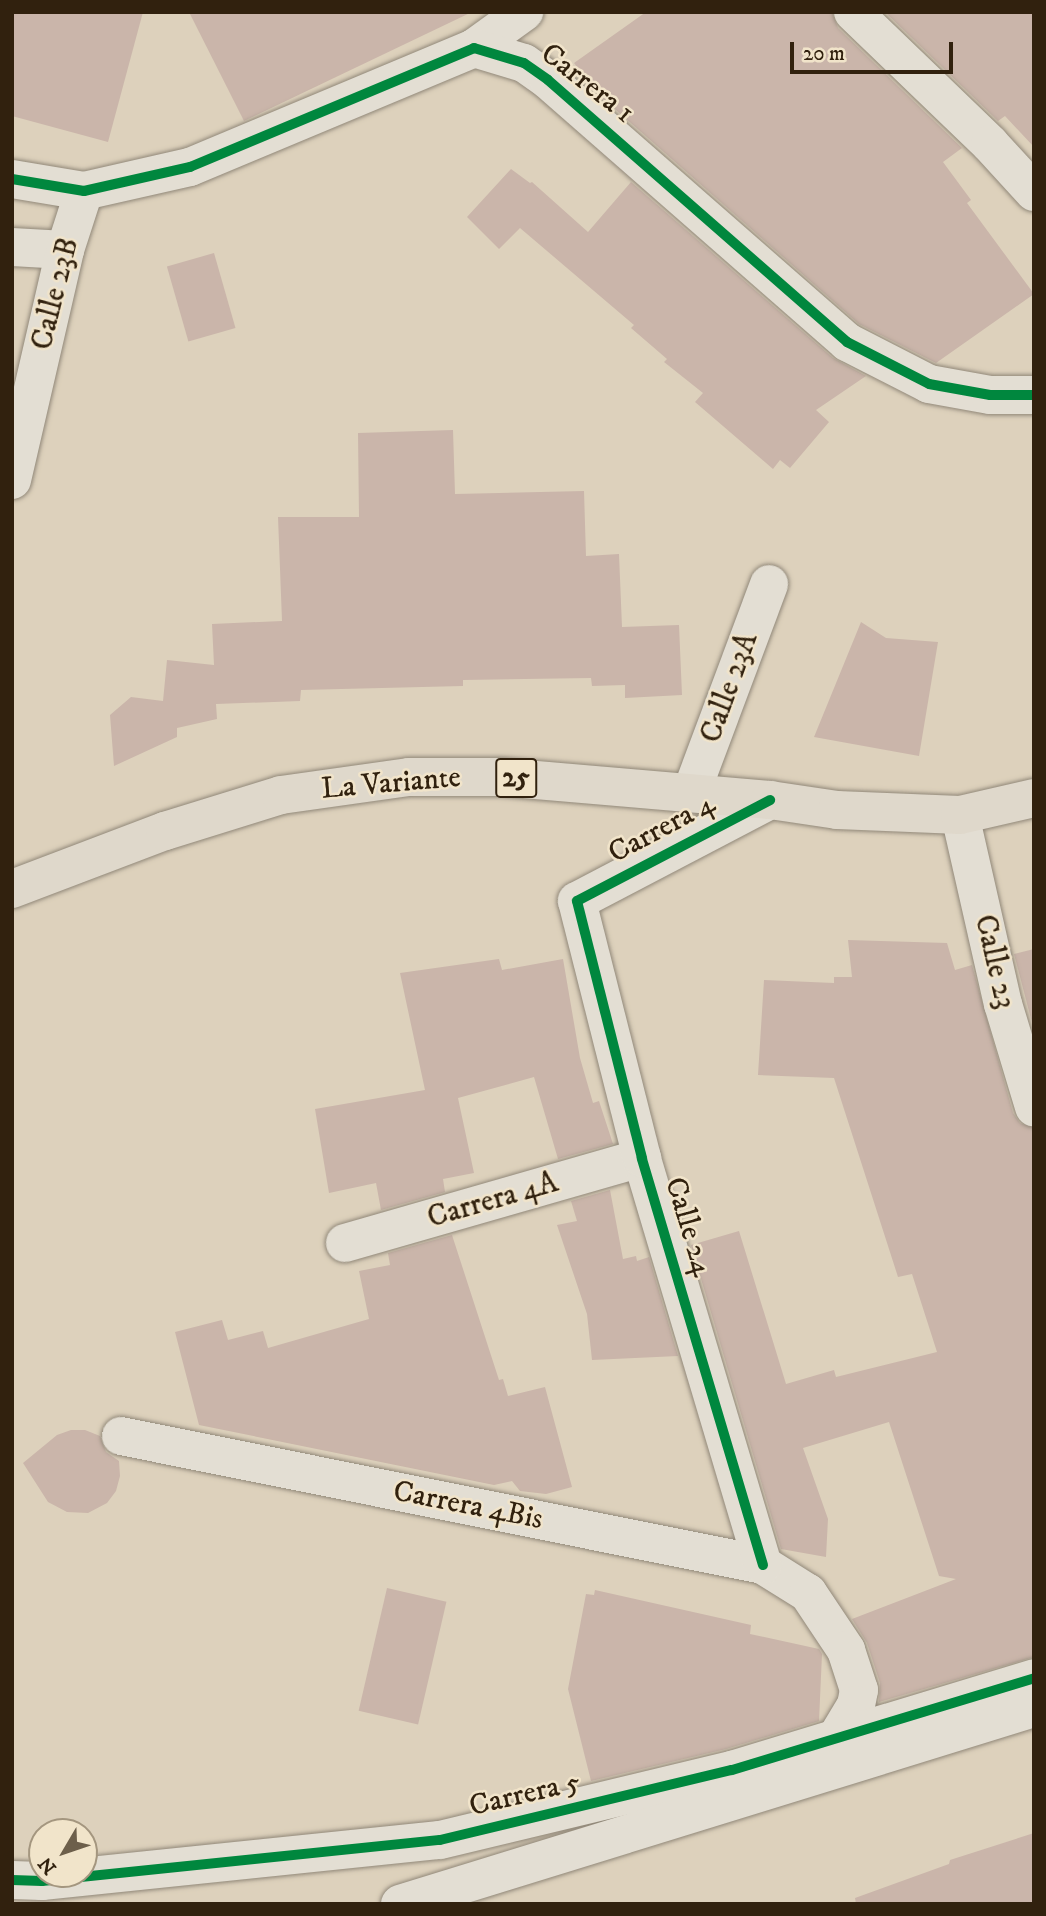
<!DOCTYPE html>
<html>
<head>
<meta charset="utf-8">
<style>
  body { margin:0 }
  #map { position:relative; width:1046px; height:1916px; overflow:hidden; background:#ddd1bc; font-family:"IM FELL DW Pica",serif }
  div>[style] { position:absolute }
  .building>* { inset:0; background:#cab5aa; transform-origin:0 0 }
  .roads { filter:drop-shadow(0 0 2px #918879) drop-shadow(0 0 2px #918879) }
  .minor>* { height:38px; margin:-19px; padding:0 19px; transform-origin:19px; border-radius:19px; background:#e3ded3 }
  .tertiary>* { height:38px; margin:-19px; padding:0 19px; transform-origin:19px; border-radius:19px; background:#e3ded3 }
  .primary>* { height:38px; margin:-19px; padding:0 19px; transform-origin:19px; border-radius:19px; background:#dfd8cb }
  .cycleway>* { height:10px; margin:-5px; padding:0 5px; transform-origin:5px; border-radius:5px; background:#00873e }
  span { translate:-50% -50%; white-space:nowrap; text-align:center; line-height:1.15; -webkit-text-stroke:5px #f1e4ca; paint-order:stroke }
  .shield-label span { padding:2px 5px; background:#f1e4ca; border:2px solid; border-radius:5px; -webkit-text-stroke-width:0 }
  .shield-label { font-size:28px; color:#31210e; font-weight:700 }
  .street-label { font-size:30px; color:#31210e }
  .frame { position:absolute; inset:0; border:14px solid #31210e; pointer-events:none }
  .north { position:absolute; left:28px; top:1818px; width:70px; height:70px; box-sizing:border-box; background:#f1e4ca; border:2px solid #a4967f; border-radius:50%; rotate:231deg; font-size:19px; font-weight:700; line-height:28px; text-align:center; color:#31210e }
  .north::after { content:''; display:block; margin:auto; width:24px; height:32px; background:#6d5f4b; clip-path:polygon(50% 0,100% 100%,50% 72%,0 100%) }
  .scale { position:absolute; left:790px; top:42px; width:163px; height:32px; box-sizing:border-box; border:4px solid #31210e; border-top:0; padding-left:9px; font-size:21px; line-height:24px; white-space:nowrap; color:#31210e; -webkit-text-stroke:5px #f1e4ca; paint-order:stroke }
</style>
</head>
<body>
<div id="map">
  <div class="building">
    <div style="clip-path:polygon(12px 12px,143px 12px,108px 142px,12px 116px)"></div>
    <div style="clip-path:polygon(189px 12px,472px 12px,244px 121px)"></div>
    <div style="clip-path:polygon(646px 12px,832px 12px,838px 28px,962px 148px,943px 162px,971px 200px,967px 203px,1034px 294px,936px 363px,859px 324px,598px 94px,574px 63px)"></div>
    <div style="clip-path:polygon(885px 12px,1034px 12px,1034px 147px,1005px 116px,998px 121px)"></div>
    <div style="clip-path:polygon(511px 169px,530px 183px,532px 182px,588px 232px,631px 182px,833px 358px,866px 376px,816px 410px,829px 422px,790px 468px,780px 460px,773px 469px,695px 402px,703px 393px,664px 362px,667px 359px,631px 328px,634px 325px,520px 228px,499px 249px,467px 217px)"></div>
    <div style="left:214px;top:253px;width:78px;height:49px;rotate:74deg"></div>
    <div style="clip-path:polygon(453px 430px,455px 494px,584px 491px,586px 556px,619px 554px,622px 627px,679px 625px,682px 695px,625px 698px,625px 685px,592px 686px,591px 678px,463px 680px,463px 686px,301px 690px,300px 701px,216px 704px,217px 719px,177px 728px,177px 737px,114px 766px,110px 715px,131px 697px,163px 701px,167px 660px,214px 665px,212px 624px,282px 621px,278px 517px,359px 517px,358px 433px)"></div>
    <div style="clip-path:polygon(861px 622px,886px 638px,938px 642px,919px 756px,814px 737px)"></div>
    <div style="clip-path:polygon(848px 940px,947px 943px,955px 970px,972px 965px,1013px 1113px,1020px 1123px,1034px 1128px,1034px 1657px,879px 1702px,880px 1683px,867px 1643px,852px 1619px,956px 1579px,939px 1576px,889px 1422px,803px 1448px,828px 1519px,826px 1557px,781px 1549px,691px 1245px,739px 1231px,786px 1384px,834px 1370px,836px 1377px,937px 1352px,912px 1274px,898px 1277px,834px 1078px,758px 1075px,764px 980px,834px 983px,834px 977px,852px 977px)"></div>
    <div style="clip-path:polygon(1034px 949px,1034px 1030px,1014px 954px)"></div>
    <div style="clip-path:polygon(499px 959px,502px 970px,563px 959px,580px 1058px,593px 1103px,599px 1101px,613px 1144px,558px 1159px,534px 1077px,458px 1098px,474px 1173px,443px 1179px,445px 1192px,381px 1210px,376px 1183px,329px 1193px,315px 1109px,425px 1090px,400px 973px)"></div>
    <div style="clip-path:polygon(610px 1190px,623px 1259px,636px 1256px,637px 1261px,649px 1257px,678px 1356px,592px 1360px,587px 1314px,557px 1225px,577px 1221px,571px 1201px)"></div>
    <div style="clip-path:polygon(452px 1235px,499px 1380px,503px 1379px,508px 1396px,545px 1387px,572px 1487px,546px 1494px,520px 1491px,512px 1481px,494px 1485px,199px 1425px,175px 1332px,222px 1320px,228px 1340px,263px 1331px,268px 1348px,369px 1319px,359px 1271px,390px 1265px,388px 1253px)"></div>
    <div style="clip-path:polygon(71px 1430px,85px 1430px,100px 1436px,106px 1452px,119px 1461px,120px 1476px,116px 1491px,107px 1503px,88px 1513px,67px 1512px,48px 1502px,23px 1463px,57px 1435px)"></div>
    <div style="left:387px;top:1588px;width:61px;height:126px;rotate:13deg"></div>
    <div style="clip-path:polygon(595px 1590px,751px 1625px,750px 1634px,819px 1649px,822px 1654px,819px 1721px,726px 1749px,591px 1781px,568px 1689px,586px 1594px,594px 1595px)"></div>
    <div style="clip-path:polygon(1034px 1833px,1034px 1904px,856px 1904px,855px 1898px,949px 1864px,950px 1860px)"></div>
  </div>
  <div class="roads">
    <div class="minor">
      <div style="left:853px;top:12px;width:190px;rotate:43.9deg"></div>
      <div style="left:990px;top:144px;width:65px;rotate:47.5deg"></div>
      <div style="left:474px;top:48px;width:62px;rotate:-35.8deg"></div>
      <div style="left:12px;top:179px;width:73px;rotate:9.5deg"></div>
      <div style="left:84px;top:191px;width:109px;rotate:-12.8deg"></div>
      <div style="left:190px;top:167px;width:308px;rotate:-22.7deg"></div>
      <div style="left:474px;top:48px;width:52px;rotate:16.7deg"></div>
      <div style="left:524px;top:63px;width:29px;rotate:35deg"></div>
      <div style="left:548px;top:80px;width:398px;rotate:41.2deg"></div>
      <div style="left:847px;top:342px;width:92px;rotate:27.1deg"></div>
      <div style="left:929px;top:384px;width:62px;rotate:10.2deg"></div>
      <div style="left:990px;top:395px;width:44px"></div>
      <div style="left:12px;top:247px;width:53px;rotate:3.2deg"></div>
      <div style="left:12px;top:480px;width:236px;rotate:-77deg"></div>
      <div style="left:65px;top:250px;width:62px;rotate:-72.1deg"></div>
      <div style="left:691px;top:793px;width:223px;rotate:-69.5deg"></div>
      <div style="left:960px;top:815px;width:194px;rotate:77.2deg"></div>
      <div style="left:1003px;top:1004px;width:108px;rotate:73.2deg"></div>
      <div style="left:345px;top:1243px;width:309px;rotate:-16deg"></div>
      <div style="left:121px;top:1436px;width:655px;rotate:11.36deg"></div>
      <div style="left:763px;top:1565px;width:53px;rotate:31.9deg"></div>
      <div style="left:808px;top:1593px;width:69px;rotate:56.3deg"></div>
      <div style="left:846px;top:1650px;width:42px;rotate:72deg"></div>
      <div style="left:859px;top:1690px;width:15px;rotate:101deg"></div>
      <div style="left:856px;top:1705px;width:39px;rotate:121deg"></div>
      <div style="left:763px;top:1565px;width:425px;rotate:-106.6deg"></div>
      <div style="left:642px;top:1158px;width:265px;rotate:-104.2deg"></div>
      <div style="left:577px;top:901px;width:218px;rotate:-27.6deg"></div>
    </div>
    <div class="tertiary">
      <div style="left:12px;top:1880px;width:30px;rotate:2deg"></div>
      <div style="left:42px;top:1881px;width:400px;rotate:-5.9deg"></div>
      <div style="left:440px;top:1840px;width:300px;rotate:-13.5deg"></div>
      <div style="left:732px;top:1770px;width:316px;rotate:-16.9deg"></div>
      <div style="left:400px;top:1904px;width:664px;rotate:-17.18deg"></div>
    </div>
    <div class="primary">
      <div style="left:12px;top:889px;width:164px;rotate:-20.8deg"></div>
      <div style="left:165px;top:831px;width:121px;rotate:-17.2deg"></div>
      <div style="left:281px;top:795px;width:129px;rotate:-8deg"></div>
      <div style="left:409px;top:777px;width:92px"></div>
      <div style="left:501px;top:777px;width:270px;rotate:4.9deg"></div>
      <div style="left:770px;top:800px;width:68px;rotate:8.5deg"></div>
      <div style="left:837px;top:810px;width:123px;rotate:2.3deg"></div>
      <div style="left:960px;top:815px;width:76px;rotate:-12.9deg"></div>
    </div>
  </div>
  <div class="cycleway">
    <div style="left:12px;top:179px;width:73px;rotate:9.5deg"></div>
    <div style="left:84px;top:191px;width:109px;rotate:-12.8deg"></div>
    <div style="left:190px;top:167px;width:308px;rotate:-22.7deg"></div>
    <div style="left:474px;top:48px;width:52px;rotate:16.7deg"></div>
    <div style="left:524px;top:63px;width:29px;rotate:35deg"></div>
    <div style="left:548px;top:80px;width:398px;rotate:41.2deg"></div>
    <div style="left:847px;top:342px;width:92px;rotate:27.1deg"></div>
    <div style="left:929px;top:384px;width:62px;rotate:10.2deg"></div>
    <div style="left:990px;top:395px;width:44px"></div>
    <div style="left:763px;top:1565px;width:425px;rotate:-106.6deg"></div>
    <div style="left:642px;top:1158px;width:265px;rotate:-104.2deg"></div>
    <div style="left:577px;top:901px;width:218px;rotate:-27.6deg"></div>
    <div style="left:12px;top:1880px;width:30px;rotate:2deg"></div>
    <div style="left:42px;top:1881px;width:400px;rotate:-5.9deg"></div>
    <div style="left:440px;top:1840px;width:300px;rotate:-13.5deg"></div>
    <div style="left:732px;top:1770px;width:316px;rotate:-16.9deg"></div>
  </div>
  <div class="shield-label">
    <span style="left:516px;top:778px">25</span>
  </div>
  <div class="street-label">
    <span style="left:587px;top:84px;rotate:38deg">Carrera 1</span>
    <span style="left:56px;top:294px;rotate:-76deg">Calle 23B</span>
    <span style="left:730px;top:688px;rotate:-70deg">Calle 23A</span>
    <span style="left:391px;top:784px;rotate:-5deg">La Variante</span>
    <span style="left:662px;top:829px;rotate:-28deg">Carrera 4</span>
    <span style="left:994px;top:962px;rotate:77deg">Calle 23</span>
    <span style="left:493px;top:1201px;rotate:-16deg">Carrera 4A</span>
    <span style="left:688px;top:1227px;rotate:73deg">Calle 24</span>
    <span style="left:468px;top:1506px;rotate:11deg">Carrera 4Bis</span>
    <span style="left:525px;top:1795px;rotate:-13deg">Carrera 5</span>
  </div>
  <div class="frame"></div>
  <div class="north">N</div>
  <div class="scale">20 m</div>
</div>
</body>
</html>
